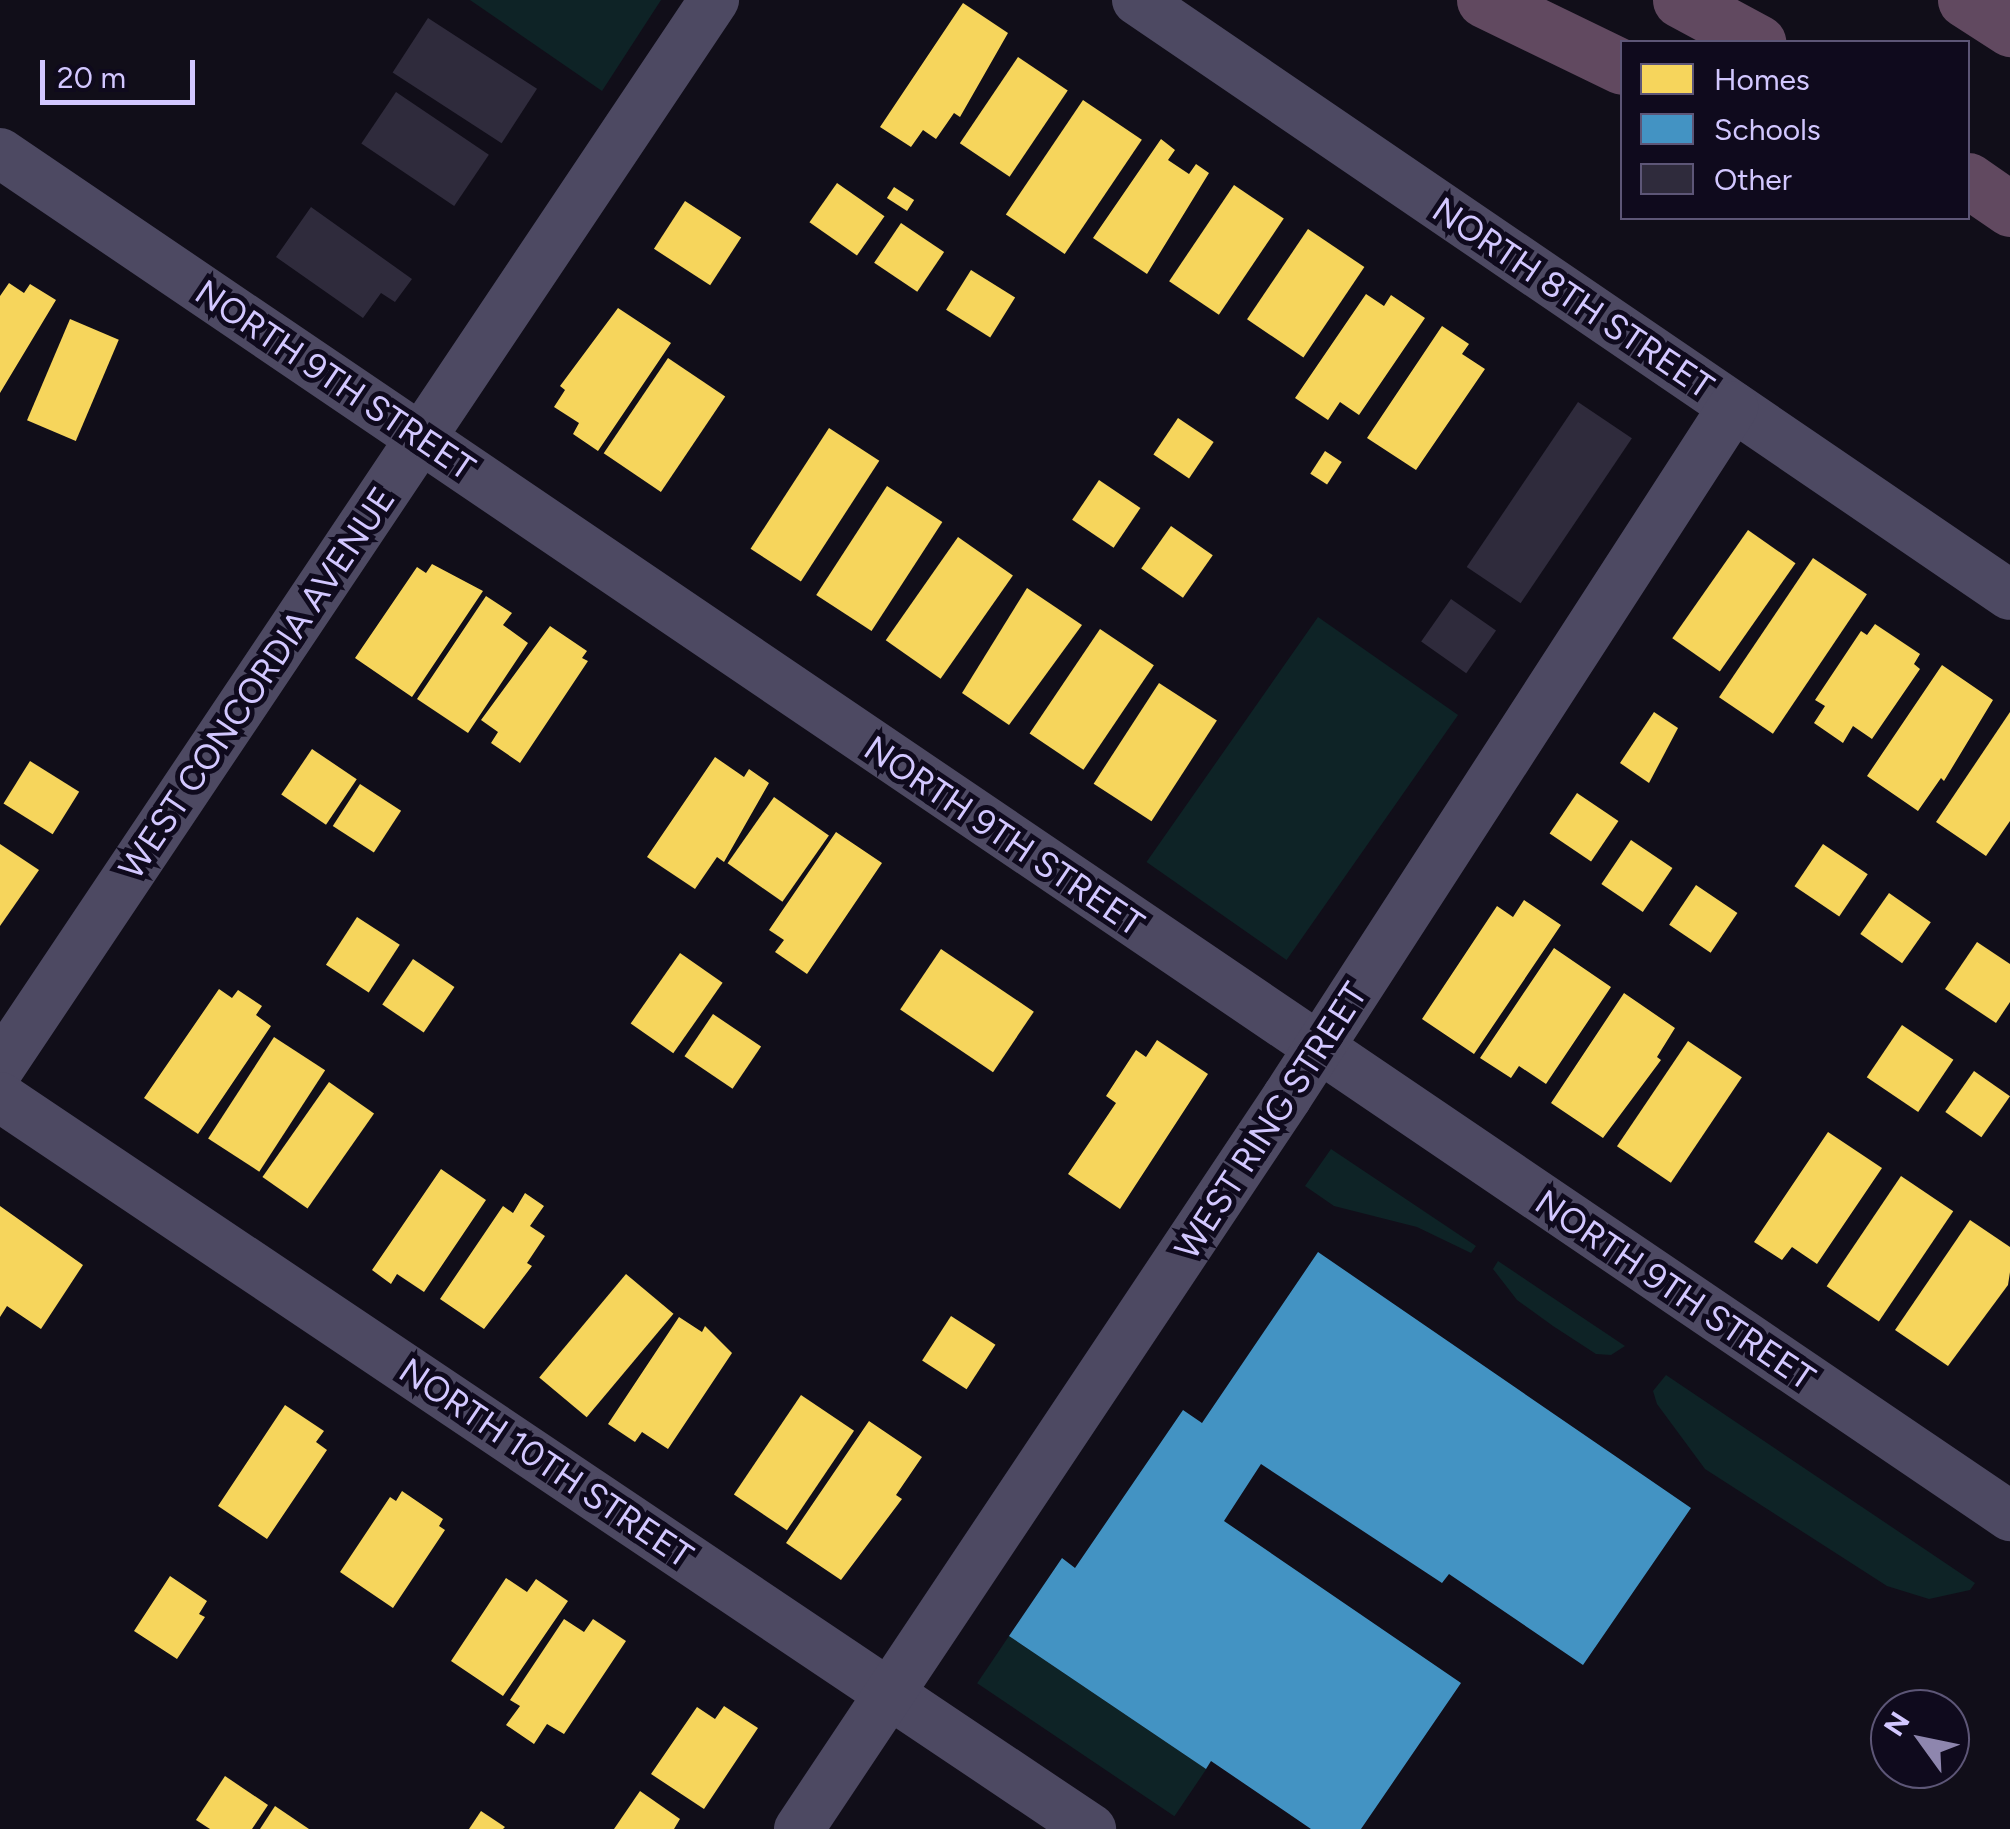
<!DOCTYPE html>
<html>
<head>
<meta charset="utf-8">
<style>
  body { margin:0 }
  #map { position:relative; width:2010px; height:1829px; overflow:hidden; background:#110e19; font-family:Figtree,sans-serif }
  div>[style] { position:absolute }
  .green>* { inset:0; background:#0e2326; transform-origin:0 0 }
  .homes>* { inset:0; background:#f6d55c; transform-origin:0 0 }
  .schools>* { inset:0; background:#4393c3 }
  .building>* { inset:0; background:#2f2b3c; transform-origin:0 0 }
  .minor>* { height:50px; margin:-25px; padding:0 25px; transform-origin:25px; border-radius:25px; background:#4d4962 }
  .highway>* { height:55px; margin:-27.5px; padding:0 27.5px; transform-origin:27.5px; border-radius:27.5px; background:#614960 }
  span { translate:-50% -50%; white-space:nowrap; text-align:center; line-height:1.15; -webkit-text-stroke:10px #0f0a1d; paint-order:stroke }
  .street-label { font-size:35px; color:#d2c7ff }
  .legend { position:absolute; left:1620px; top:40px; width:350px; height:180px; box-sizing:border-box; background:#0f0a1d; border:2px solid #5d5677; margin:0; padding:12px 18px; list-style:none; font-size:30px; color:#d2c7ff }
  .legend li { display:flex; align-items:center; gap:20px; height:50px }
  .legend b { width:50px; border:2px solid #5d5677 }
  .north { position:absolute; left:1870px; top:1689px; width:100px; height:100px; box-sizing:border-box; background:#0f0a1d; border:2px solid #5d5677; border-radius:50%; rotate:303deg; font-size:28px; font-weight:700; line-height:40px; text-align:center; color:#d2c7ff }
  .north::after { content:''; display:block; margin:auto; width:35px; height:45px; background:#8e86ae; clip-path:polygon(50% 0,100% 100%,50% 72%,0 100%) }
  .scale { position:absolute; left:40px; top:60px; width:155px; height:45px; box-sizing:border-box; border:5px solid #d2c7ff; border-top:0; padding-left:12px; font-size:30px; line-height:35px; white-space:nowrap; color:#d2c7ff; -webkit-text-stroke:8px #0f0a1d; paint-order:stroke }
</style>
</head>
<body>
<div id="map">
  <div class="green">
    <div style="clip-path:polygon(470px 0,661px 0,602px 91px)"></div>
    <div style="left:1318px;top:617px;width:171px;height:299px;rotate:35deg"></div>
    <div style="clip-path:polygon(1331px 1149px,1476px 1246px,1471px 1253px,1417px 1227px,1334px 1206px,1305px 1186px)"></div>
    <div style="clip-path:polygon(1498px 1261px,1625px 1346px,1611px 1355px,1596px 1354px,1553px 1326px,1517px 1300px,1493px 1269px)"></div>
    <div style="clip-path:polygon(1666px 1375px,1975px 1583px,1970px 1590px,1929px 1599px,1887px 1586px,1705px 1469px,1657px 1404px,1653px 1391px)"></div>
    <div style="left:1009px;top:1636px;width:238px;height:57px;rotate:34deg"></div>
  </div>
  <div class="homes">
    <div style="clip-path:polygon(963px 3px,1008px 33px,960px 117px,954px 113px,936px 139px,923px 130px,911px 147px,880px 127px)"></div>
    <div style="left:1018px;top:57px;width:60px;height:104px;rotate:34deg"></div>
    <div style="left:1083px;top:100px;width:71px;height:138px;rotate:34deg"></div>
    <div style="clip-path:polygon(1161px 139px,1175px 150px,1168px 160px,1189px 174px,1196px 164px,1209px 173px,1147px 274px,1093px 238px)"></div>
    <div style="left:837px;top:183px;width:58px;height:48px;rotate:35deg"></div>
    <div style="left:1234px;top:185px;width:60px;height:116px;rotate:34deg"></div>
    <div style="left:894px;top:187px;width:24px;height:13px;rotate:33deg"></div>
    <div style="left:685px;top:201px;width:67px;height:57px;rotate:33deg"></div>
    <div style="left:901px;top:223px;width:52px;height:48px;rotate:34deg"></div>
    <div style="left:1308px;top:229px;width:68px;height:109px;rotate:34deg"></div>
    <div style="left:971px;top:270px;width:52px;height:47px;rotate:32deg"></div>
    <div style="clip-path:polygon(9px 283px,24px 293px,30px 284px,56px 300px,0 393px,0 296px)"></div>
    <div style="clip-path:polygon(1366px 294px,1384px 306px,1391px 295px,1425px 318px,1359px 415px,1340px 402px,1328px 420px,1295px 398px)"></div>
    <div style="clip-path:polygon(618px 308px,671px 343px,598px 451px,573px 434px,579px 423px,554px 407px,565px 390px,560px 386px)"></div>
    <div style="left:70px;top:319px;width:53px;height:110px;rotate:23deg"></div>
    <div style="clip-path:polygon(1442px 326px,1469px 344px,1462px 354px,1485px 369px,1416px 470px,1367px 438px)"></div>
    <div style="left:668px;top:358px;width:69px;height:115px;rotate:34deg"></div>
    <div style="left:1178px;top:418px;width:43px;height:44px;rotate:34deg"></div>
    <div style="left:829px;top:428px;width:60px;height:144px;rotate:33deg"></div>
    <div style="left:1325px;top:451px;width:20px;height:27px;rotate:33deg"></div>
    <div style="left:1099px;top:480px;width:50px;height:48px;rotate:34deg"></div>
    <div style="left:887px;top:486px;width:66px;height:130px;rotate:33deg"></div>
    <div style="left:1171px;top:526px;width:51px;height:52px;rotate:35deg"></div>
    <div style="left:1748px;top:530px;width:58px;height:132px;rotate:35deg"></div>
    <div style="left:958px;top:537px;width:67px;height:126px;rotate:35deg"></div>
    <div style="left:1813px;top:558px;width:65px;height:168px;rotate:34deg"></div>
    <div style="clip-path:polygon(432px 564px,483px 591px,412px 697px,355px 658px,417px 567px,426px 573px)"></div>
    <div style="clip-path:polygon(1027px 588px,1082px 625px,1009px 725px,962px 693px)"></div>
    <div style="clip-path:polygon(486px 596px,512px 613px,503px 625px,528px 643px,468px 733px,417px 699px)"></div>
    <div style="clip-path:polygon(1875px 624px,1920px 654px,1914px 664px,1920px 669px,1872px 739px,1853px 726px,1843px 743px,1814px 723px,1825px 706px,1815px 700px,1861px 631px,1867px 635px)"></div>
    <div style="clip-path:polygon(550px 626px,587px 651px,582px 658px,588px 661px,520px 763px,491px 743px,498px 732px,481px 720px)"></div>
    <div style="left:1100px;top:629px;width:65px;height:126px;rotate:34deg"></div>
    <div style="clip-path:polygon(1942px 665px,1993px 700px,1944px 781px,1941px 778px,1918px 811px,1867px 776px)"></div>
    <div style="left:1159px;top:683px;width:69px;height:120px;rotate:33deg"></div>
    <div style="clip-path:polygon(1654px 712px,1678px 728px,1649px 783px,1620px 763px)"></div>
    <div style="clip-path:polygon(2010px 712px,2010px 821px,1986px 856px,1936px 822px)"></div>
    <div style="left:312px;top:749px;width:54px;height:55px;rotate:34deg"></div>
    <div style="clip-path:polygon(715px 757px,744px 777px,749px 769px,769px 783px,724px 862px,717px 857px,695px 889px,647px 857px)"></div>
    <div style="left:30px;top:761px;width:58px;height:50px;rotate:32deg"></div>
    <div style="left:360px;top:784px;width:49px;height:50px;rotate:33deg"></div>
    <div style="left:1577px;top:793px;width:50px;height:49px;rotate:34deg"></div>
    <div style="left:774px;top:797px;width:67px;height:81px;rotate:35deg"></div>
    <div style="clip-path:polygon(836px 832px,882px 863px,807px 974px,775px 952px,784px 940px,769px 930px)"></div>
    <div style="left:1631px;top:840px;width:50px;height:53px;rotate:34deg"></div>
    <div style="clip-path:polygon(0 844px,39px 870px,0 926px)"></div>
    <div style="left:1823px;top:844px;width:54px;height:51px;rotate:34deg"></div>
    <div style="left:1696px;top:885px;width:50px;height:48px;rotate:34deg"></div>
    <div style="left:1889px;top:893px;width:51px;height:50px;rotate:35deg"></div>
    <div style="clip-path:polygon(1524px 900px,1561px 925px,1474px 1054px,1422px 1019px,1497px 906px,1513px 917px)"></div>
    <div style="left:357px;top:917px;width:51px;height:57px;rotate:33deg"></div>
    <div style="clip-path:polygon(1977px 942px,2010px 964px,2010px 1002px,1996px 1023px,1945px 989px)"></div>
    <div style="clip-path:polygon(1554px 948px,1611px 987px,1546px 1084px,1519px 1066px,1511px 1078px,1480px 1058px)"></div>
    <div style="left:941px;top:949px;width:112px;height:73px;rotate:34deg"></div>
    <div style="left:680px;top:953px;width:52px;height:86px;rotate:35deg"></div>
    <div style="left:413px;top:959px;width:50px;height:55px;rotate:34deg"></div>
    <div style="clip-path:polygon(219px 989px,232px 998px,238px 990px,262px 1006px,256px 1015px,271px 1026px,198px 1134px,144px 1098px)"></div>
    <div style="clip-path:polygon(1624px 993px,1675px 1028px,1657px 1057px,1661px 1060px,1603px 1138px,1551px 1103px)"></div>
    <div style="left:713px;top:1014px;width:58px;height:51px;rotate:34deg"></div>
    <div style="left:1902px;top:1025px;width:62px;height:63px;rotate:34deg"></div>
    <div style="left:274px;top:1037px;width:61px;height:121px;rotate:33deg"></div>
    <div style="clip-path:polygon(1157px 1040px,1208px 1074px,1120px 1209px,1068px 1174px,1116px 1103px,1106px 1096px,1136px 1050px,1146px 1057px)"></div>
    <div style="left:1688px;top:1041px;width:65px;height:127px;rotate:34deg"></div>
    <div style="left:1974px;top:1071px;width:44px;height:50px;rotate:35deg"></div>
    <div style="left:329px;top:1082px;width:55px;height:116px;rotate:35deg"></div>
    <div style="clip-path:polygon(1828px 1132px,1882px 1168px,1817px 1264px,1792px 1247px,1782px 1260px,1754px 1242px)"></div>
    <div style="clip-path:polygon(441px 1169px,486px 1200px,424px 1292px,397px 1274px,391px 1284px,372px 1270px)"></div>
    <div style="left:1901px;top:1176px;width:63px;height:133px;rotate:34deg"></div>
    <div style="clip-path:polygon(525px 1193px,544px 1206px,530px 1226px,545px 1236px,527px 1263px,532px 1266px,484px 1329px,440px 1299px,503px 1206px,513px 1213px)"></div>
    <div style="clip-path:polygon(0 1206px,83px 1265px,41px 1329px,7px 1306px,0 1317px)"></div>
    <div style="clip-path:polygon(1970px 1220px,2010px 1247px,2010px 1272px,2008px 1285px,1948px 1366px,1895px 1330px)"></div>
    <div style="left:626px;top:1274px;width:62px;height:135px;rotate:40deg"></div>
    <div style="left:951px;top:1316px;width:53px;height:53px;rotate:33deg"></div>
    <div style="clip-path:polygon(679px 1317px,702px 1332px,705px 1326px,732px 1353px,668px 1449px,642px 1432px,635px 1442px,608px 1424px)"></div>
    <div style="left:801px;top:1395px;width:64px;height:120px;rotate:34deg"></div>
    <div style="clip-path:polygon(285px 1405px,324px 1431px,316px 1442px,327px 1450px,267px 1539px,218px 1506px)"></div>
    <div style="clip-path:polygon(869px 1421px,922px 1457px,896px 1495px,902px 1499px,841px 1580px,786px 1543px)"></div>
    <div style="clip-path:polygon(402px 1491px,443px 1519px,439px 1526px,445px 1530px,393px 1608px,340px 1572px,390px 1497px,396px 1501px)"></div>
    <div style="clip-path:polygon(170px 1576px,207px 1601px,199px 1614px,205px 1617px,177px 1659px,134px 1631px)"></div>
    <div style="clip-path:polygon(506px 1578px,527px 1592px,536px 1579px,568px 1601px,503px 1696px,451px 1661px)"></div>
    <div style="clip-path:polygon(564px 1619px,584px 1632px,593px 1619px,626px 1641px,564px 1734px,547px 1724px,534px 1744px,506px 1725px,520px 1706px,510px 1700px)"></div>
    <div style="clip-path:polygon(724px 1706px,758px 1728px,704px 1809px,651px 1774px,697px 1707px,715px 1719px)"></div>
    <div style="clip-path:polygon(225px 1776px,268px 1805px,252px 1829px,210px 1829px,196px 1820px)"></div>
    <div style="clip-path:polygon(640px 1791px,680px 1819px,674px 1829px,614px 1829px)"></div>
    <div style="clip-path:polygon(275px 1806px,309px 1829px,260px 1829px)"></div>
    <div style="clip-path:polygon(481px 1811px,505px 1827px,503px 1829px,469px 1829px)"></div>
  </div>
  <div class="schools">
    <div style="clip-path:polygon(1318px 1252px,1691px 1508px,1583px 1665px,1449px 1574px,1442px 1583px,1261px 1464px,1224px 1521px,1461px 1683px,1361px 1829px,1311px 1829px,1211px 1761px,1206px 1769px,1009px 1636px,1062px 1558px,1075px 1568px,1183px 1410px,1202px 1423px)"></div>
  </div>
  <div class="building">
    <div style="left:428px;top:18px;width:130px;height:65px;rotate:33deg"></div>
    <div style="left:396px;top:92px;width:112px;height:62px;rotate:34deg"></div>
    <div style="clip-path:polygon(311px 207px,412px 279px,395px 302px,381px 293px,363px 318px,276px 257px)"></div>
    <div style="left:1578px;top:402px;width:65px;height:199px;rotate:34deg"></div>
    <div style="left:1451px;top:599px;width:55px;height:52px;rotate:35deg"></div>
  </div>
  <div class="minor">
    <div style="left:1137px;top:0;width:1056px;rotate:34.28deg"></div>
    <div style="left:0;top:153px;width:2429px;rotate:34.14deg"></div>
    <div style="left:0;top:1067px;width:1284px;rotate:-56.21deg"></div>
    <div style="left:0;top:1097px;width:1314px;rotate:33.86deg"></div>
    <div style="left:799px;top:1829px;width:880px;rotate:-56.31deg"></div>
    <div style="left:1287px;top:1097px;width:822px;rotate:-57.12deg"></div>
  </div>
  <div class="highway">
    <div style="left:1484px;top:0;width:153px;rotate:25.9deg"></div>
    <div style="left:1680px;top:0;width:89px;rotate:28.3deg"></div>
    <div style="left:1965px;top:0;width:54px;rotate:32.8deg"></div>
    <div style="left:1968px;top:180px;width:51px;rotate:34.6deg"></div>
  </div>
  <div class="street-label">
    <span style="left:1573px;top:298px;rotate:34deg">NORTH 8TH STREET</span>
    <span style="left:335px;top:380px;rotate:34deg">NORTH 9TH STREET</span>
    <span style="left:257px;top:683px;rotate:-56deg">WEST CONCORDIA AVENUE</span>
    <span style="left:1004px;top:836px;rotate:34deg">NORTH 9TH STREET</span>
    <span style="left:1271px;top:1121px;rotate:-57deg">WEST RING STREET</span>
    <span style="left:1675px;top:1290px;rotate:34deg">NORTH 9TH STREET</span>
    <span style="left:546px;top:1463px;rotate:34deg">NORTH 10TH STREET</span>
  </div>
  <ul class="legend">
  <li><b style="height:28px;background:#f6d55c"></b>Homes</li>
  <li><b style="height:28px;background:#4393c3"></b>Schools</li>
  <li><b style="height:28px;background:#2f2b3c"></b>Other</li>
  </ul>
  <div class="north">N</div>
  <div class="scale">20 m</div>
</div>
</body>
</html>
